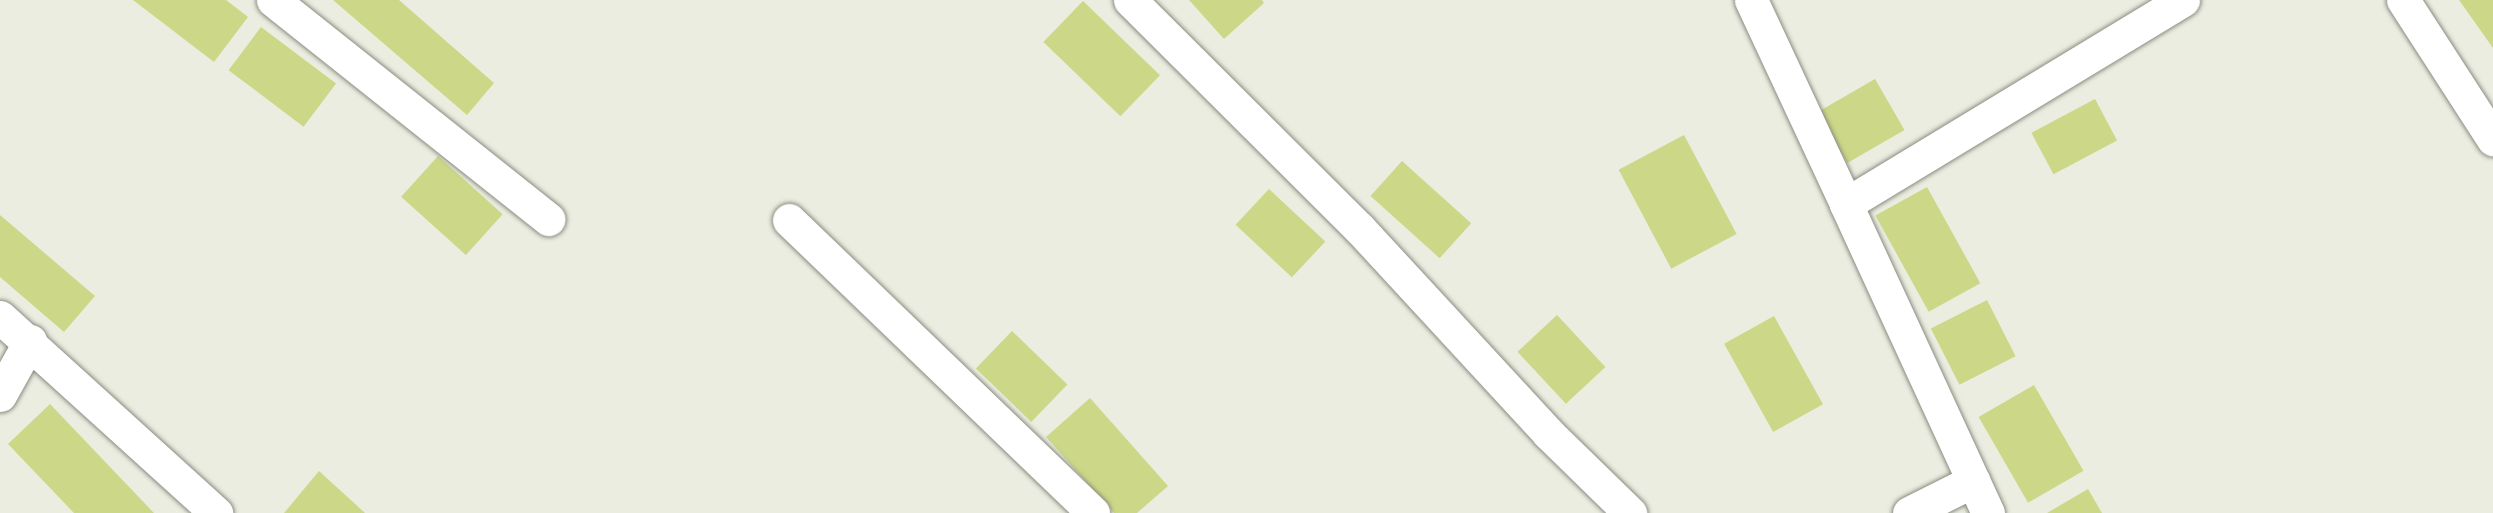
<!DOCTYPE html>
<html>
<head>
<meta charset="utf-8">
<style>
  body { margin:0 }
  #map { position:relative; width:2493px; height:513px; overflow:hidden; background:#eaede0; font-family:"PT Sans",sans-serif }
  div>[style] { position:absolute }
  .building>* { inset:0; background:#ccd887; transform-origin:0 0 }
  .roads { filter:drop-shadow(0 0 2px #8a8c80) drop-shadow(0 0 2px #8a8c80) }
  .minor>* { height:33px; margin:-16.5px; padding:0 16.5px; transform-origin:16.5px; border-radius:16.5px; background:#fff }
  span { translate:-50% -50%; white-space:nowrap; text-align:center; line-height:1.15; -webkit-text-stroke:4.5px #fff; paint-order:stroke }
</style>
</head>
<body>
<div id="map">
  <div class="building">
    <div style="clip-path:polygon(133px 0,226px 0,248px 17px,214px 62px)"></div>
    <div style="clip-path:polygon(333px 0,399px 0,494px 83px,467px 115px)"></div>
    <div style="clip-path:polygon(1189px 0,1262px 0,1264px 3px,1224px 39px)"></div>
    <div style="clip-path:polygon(2459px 0,2493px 0,2493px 48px)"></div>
    <div style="left:1083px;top:1px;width:107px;height:57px;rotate:44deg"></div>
    <div style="left:261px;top:27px;width:94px;height:54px;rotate:37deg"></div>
    <div style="left:1875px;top:79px;width:59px;height:66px;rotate:60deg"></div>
    <div style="left:2095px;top:99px;width:47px;height:72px;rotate:62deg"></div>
    <div style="left:1684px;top:135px;width:112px;height:74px;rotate:62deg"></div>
    <div style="left:438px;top:156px;width:87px;height:55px;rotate:42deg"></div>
    <div style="left:1402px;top:161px;width:93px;height:47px;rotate:42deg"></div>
    <div style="left:1927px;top:187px;width:110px;height:59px;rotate:61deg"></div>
    <div style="left:1269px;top:189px;width:77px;height:49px;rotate:43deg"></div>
    <div style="clip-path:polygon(0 215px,95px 296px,64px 332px,0 277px)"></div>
    <div style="left:1987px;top:300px;width:63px;height:63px;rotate:63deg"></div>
    <div style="left:1557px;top:315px;width:71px;height:54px;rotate:47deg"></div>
    <div style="left:1774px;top:316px;width:101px;height:57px;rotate:61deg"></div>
    <div style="left:1012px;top:331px;width:77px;height:52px;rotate:44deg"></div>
    <div style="left:2034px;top:385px;width:99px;height:64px;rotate:60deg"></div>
    <div style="clip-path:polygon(1090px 398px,1168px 486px,1137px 513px,1114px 513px,1046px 437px)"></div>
    <div style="clip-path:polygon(50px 404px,154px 513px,74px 513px,8px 444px)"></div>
    <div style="clip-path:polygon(319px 471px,365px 513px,284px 513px)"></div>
    <div style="clip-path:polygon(2088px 489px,2102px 513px,2047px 513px)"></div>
  </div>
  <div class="roads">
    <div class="minor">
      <div style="left:273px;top:0;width:352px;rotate:38.5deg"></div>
      <div style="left:1130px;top:0;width:323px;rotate:44.9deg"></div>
      <div style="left:1359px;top:228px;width:279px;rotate:47.3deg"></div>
      <div style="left:1548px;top:433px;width:115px;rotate:44.3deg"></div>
      <div style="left:1751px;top:0;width:225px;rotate:65deg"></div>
      <div style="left:2403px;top:0;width:166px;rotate:57.1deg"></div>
      <div style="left:789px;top:220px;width:422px;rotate:43.9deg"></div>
      <div style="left:0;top:317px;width:292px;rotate:42.2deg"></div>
      <div style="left:0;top:395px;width:62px;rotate:-60.9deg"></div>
      <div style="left:1909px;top:513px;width:72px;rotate:-26.6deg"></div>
      <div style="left:1988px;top:513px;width:340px;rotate:-114.7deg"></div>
      <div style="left:1846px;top:204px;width:394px;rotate:-31.2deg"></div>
    </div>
  </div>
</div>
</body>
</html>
